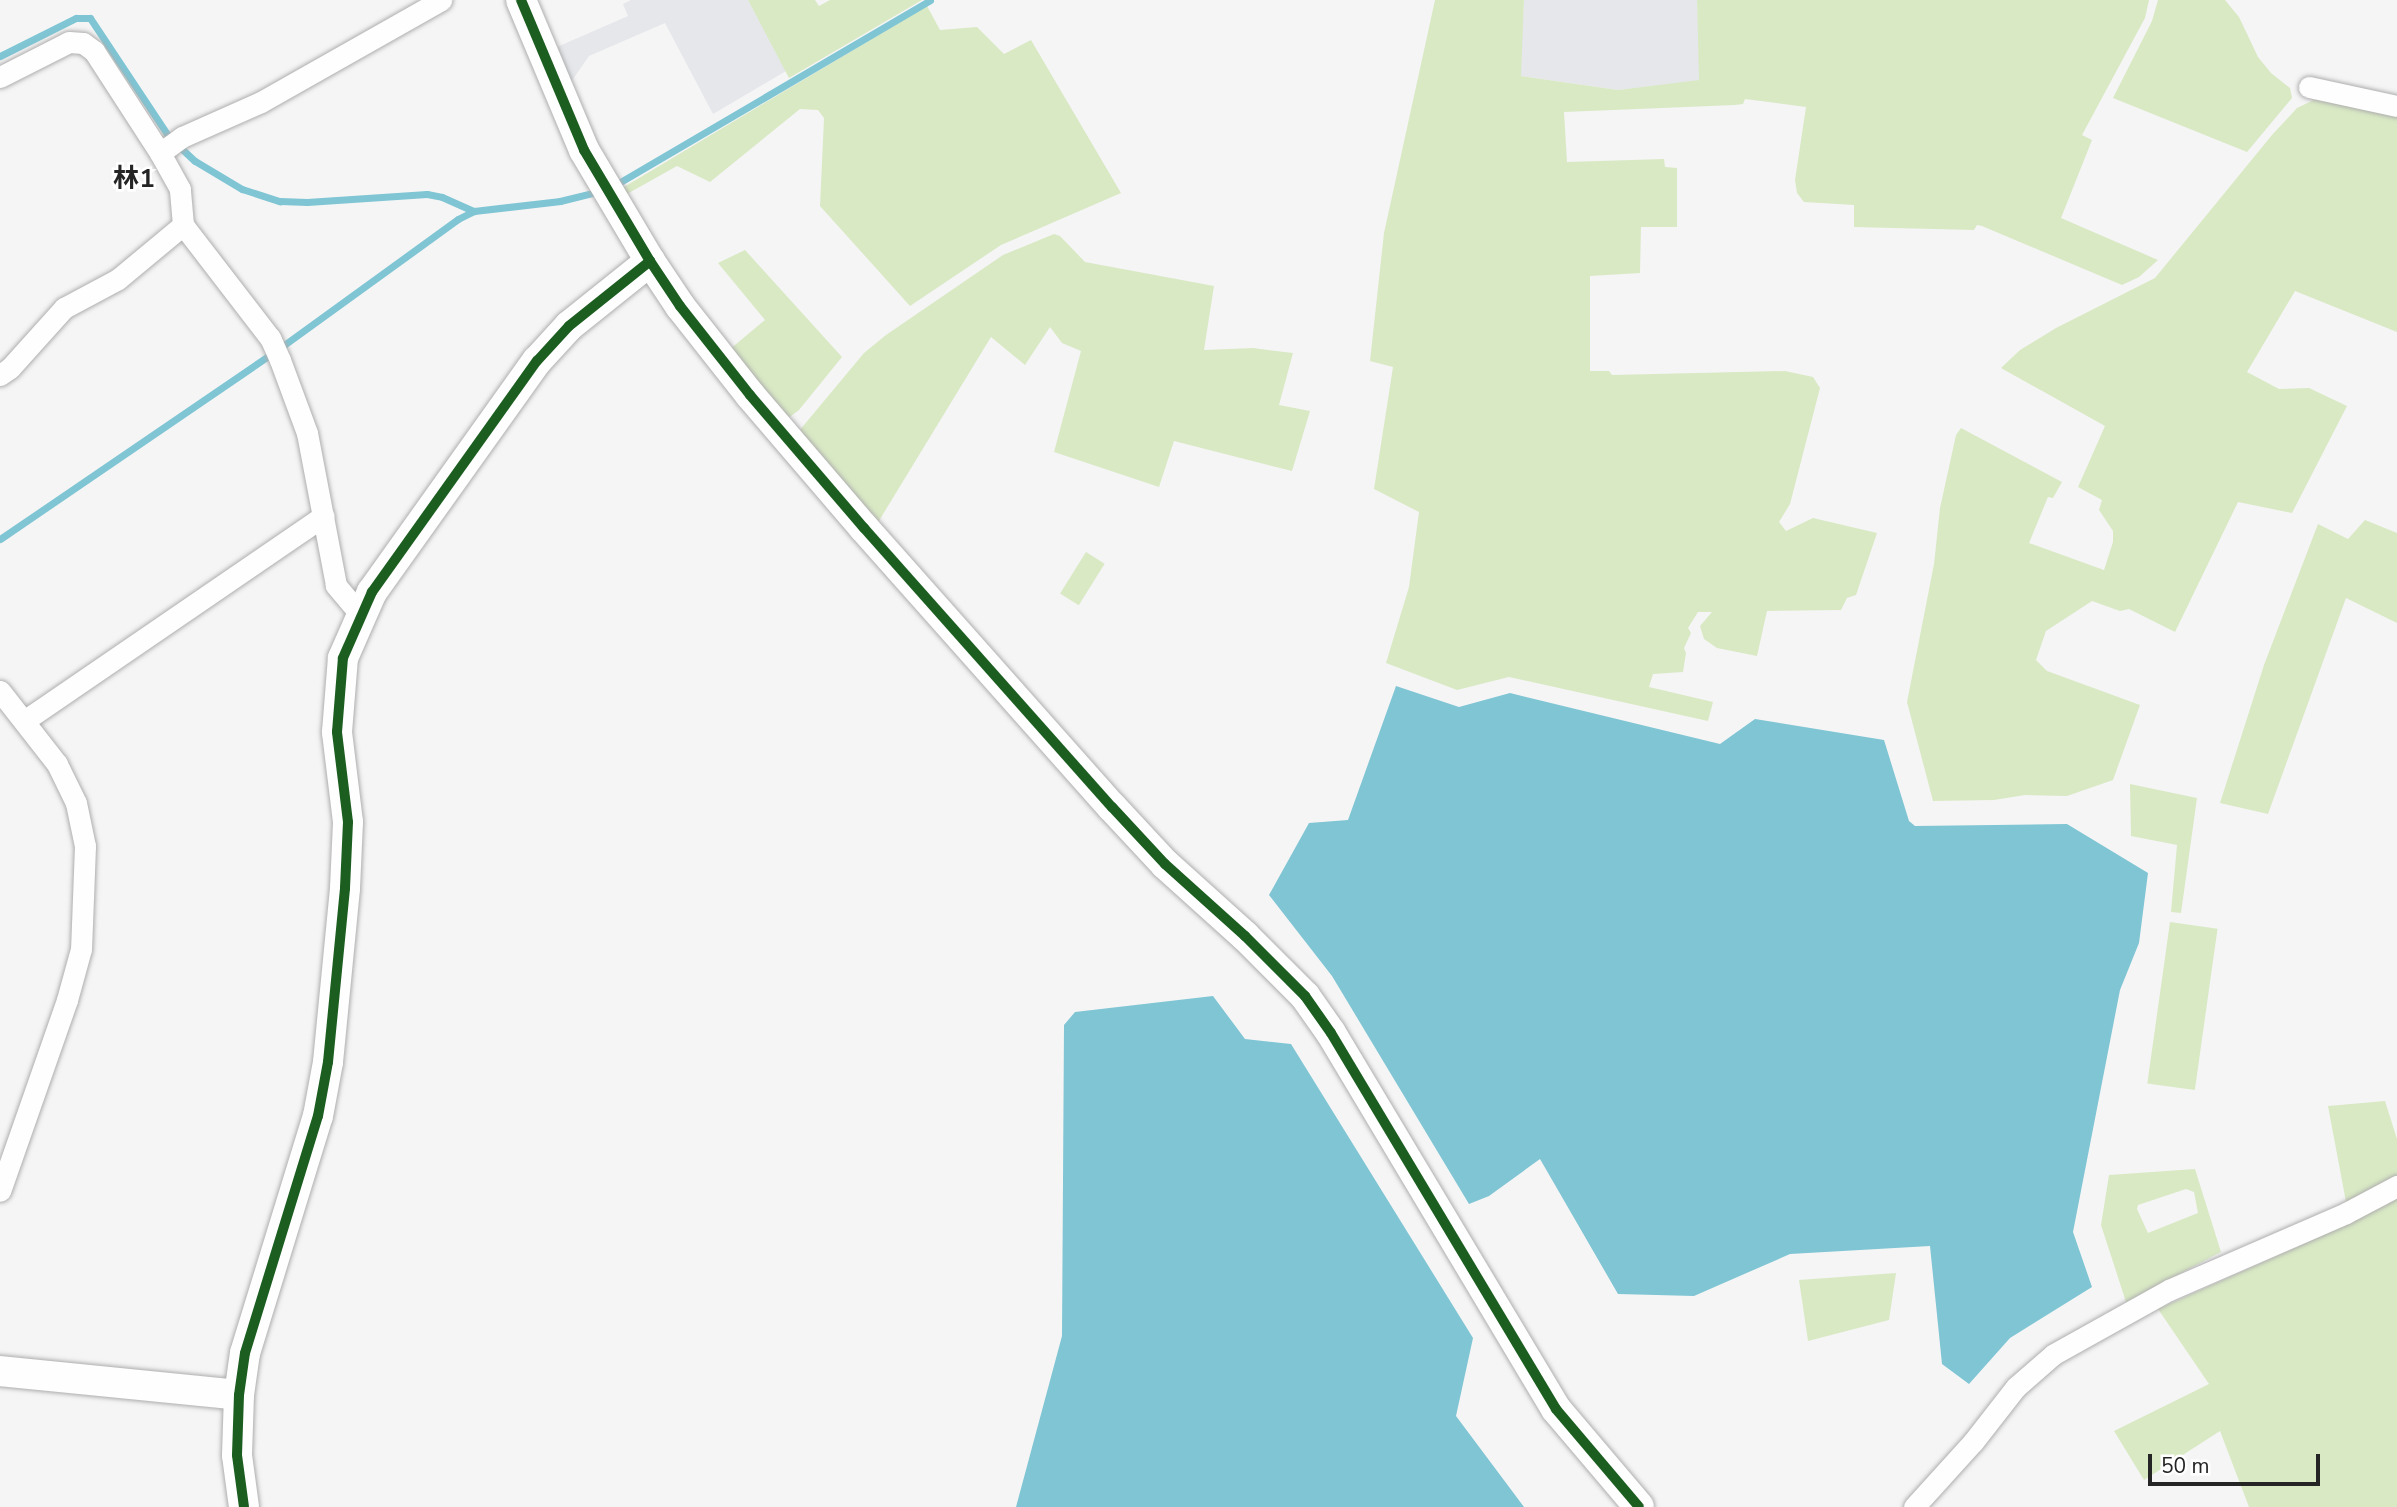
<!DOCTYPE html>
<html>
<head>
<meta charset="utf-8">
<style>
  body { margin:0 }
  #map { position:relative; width:2397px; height:1507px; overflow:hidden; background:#f5f5f5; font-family:"Nunito Sans","Noto Sans JP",sans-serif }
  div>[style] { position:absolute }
  .built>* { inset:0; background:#e5e7eb }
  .green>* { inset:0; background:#d9e9c4; transform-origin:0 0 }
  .water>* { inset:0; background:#7fc5d4 }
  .stream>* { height:7px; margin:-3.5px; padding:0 3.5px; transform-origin:3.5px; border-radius:3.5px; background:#7fc5d4 }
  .roads { filter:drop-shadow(0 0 2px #aeaeae) drop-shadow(0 0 2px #aeaeae) }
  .street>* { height:21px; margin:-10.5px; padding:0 10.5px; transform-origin:10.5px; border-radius:10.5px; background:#fefefe }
  .secondary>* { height:30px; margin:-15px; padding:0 15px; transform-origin:15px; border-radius:15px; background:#fefefe }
  .cycleway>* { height:10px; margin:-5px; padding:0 5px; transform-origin:5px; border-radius:5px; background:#1b5e20 }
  span { translate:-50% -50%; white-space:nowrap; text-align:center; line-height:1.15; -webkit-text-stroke:5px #fff; paint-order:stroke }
  .neighbourhood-label { font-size:26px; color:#252526; font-weight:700 }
  .scale { position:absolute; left:2148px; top:1454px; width:172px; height:32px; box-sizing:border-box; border:4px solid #252526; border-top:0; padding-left:9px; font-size:21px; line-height:24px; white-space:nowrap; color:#252526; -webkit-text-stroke:5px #fff; paint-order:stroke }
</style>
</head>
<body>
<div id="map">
  <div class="built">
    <div style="clip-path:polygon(631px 0,748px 0,786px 71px,713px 114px,665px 23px,589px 56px,571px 82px,557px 47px,628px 16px,623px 4px)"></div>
    <div style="clip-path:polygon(1524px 0,1697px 0,1700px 81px,1618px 90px,1520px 76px)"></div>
  </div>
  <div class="green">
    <div style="clip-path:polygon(748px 0,815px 0,819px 6px,830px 0,922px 0,789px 78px)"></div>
    <div style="clip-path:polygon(1435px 0,1524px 0,1521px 76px,1618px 90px,1699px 80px,1697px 0,2149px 0,2145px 18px,2082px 135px,2092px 140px,2061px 218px,2158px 260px,2139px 277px,2122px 285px,1982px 226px,1977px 225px,1974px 230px,1854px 227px,1854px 205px,1804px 202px,1797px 193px,1795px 180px,1806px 107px,1745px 99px,1743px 104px,1735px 105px,1564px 112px,1567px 162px,1664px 159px,1665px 167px,1677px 168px,1677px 227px,1641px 227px,1640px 273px,1590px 276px,1590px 371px,1609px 371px,1612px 375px,1785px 371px,1813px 377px,1820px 388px,1790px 504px,1779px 522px,1786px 531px,1813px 518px,1877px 533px,1856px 595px,1847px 598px,1841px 610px,1767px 611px,1757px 656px,1717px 648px,1704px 639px,1700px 626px,1712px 612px,1698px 612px,1688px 628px,1691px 633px,1684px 648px,1686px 653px,1683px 672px,1653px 674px,1649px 687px,1713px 702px,1708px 721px,1509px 677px,1457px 690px,1386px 663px,1409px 587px,1419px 512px,1374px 489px,1393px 367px,1370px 361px,1384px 233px)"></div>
    <div style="clip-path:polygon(2158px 0,2225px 0,2239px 17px,2258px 57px,2271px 73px,2290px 88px,2292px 98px,2247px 152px,2113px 98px,2152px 21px)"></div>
    <div style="clip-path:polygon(927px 6px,940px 30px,977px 27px,1004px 54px,1031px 40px,1121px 193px,1001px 245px,910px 306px,820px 206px,824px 118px,818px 110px,800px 109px,710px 182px,677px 166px,627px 194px,624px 187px)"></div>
    <div style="clip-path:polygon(2324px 95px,2397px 109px,2397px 332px,2295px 291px,2247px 372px,2279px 389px,2309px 388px,2347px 406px,2292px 513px,2238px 502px,2175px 632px,2129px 609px,2120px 611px,2092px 601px,2046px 631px,2036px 660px,2047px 671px,2140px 705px,2113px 780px,2067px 796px,2025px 795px,1994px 800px,1933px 801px,1907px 702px,1934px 564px,1940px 508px,1956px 435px,1961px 428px,2062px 482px,2053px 498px,2048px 497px,2029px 543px,2104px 570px,2113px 542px,2113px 531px,2099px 510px,2102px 500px,2078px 487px,2105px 426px,2001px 368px,2020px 350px,2056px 328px,2155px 278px,2272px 135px,2297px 108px)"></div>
    <div style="clip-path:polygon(1054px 234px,1060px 236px,1085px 262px,1214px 286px,1204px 350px,1253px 348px,1293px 353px,1279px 405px,1310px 411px,1292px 471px,1174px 441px,1159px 487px,1054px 452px,1081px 351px,1062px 343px,1050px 327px,1025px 365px,991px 337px,877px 524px,799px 431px,864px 353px,886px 335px,1003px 255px)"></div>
    <div style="clip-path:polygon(745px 250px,842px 357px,799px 410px,787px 419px,729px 350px,765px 320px,718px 263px)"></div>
    <div style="clip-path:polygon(2365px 520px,2397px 533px,2397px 623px,2346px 598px,2268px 814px,2220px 803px,2264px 665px,2318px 524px,2348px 539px)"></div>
    <div style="left:1086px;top:552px;width:22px;height:49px;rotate:32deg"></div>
    <div style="clip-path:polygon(2130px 784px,2197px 798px,2181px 913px,2171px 912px,2177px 845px,2131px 836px)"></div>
    <div style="left:2170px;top:922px;width:48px;height:163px;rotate:8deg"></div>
    <div style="clip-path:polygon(2385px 1101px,2397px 1139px,2397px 1176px,2346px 1202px,2328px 1106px)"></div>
    <div style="clip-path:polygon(evenodd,2195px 1169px,2221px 1252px,2126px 1302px,2101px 1225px,2109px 1175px,2195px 1169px,2186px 1189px,2194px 1192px,2198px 1213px,2148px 1233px,2137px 1209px,2138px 1205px,2186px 1189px)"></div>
    <div style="clip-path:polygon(2397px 1196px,2397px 1507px,2249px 1507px,2220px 1431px,2144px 1480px,2114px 1431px,2209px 1384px,2158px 1309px,2317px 1238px)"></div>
    <div style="clip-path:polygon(1896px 1273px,1889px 1320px,1808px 1341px,1799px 1280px)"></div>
  </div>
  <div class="water">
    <div style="clip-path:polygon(1396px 686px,1459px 707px,1510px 693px,1720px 744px,1755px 719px,1884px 740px,1909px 821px,1915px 826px,2067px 824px,2148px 873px,2139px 943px,2120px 990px,2073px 1232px,2092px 1287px,2010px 1338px,1969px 1384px,1942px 1364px,1930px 1246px,1790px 1254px,1694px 1296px,1618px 1294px,1540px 1159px,1489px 1196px,1469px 1204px,1332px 976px,1269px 895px,1309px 823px,1348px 820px)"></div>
    <div style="clip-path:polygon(1213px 996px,1245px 1039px,1291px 1044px,1473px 1338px,1456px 1416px,1524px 1507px,1016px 1507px,1062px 1336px,1064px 1025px,1075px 1012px)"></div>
  </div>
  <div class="stream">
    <div style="left:0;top:56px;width:85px;rotate:-26.6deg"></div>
    <div style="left:76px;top:18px;width:14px"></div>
    <div style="left:90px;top:18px;width:143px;rotate:56.4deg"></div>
    <div style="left:169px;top:137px;width:35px;rotate:43deg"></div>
    <div style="left:195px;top:161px;width:55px;rotate:30.8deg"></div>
    <div style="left:242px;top:189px;width:40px;rotate:18deg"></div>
    <div style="left:280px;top:201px;width:27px;rotate:2deg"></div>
    <div style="left:307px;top:202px;width:120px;rotate:-3.8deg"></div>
    <div style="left:427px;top:194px;width:15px;rotate:11deg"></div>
    <div style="left:442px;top:197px;width:35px;rotate:24deg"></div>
    <div style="left:622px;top:181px;width:357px;rotate:-30.4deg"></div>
    <div style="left:0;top:539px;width:344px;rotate:-34.3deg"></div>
    <div style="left:284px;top:345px;width:215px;rotate:-35.9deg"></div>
    <div style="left:458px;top:219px;width:18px;rotate:-27deg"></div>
    <div style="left:474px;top:211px;width:87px;rotate:-6.6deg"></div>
    <div style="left:560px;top:201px;width:34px;rotate:-14deg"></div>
  </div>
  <div class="roads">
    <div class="street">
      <div style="left:0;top:77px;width:77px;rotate:-26.9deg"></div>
      <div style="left:69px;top:42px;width:14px;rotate:4deg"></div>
      <div style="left:83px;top:43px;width:14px;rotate:36deg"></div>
      <div style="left:94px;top:51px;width:121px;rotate:57.1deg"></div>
      <div style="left:2309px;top:87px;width:90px;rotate:12.2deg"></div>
      <div style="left:0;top:375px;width:12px;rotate:-35deg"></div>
      <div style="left:10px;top:368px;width:81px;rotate:-48deg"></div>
      <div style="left:64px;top:308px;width:61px;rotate:-28.2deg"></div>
      <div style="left:118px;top:279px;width:85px;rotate:-39.7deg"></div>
      <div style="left:360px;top:614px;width:38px;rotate:-130deg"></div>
      <div style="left:336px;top:585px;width:155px;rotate:-100.8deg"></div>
      <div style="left:307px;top:433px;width:78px;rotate:-110.3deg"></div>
      <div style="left:280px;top:360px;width:24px;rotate:-114deg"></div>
      <div style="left:270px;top:338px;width:143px;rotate:-127.6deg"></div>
      <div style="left:183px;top:225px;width:36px;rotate:-95deg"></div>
      <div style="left:180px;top:189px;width:41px;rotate:-119.1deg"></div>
      <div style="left:160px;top:153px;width:27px;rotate:-36deg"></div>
      <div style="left:182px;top:137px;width:86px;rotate:-23.9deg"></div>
      <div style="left:261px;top:102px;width:207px;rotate:-29.5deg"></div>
      <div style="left:0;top:691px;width:93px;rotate:52deg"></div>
      <div style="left:57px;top:764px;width:43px;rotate:64deg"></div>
      <div style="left:76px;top:803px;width:44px;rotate:78.2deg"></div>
      <div style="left:85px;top:846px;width:103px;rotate:92.2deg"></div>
      <div style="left:81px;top:949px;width:53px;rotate:105.4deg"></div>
      <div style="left:67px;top:1000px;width:202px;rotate:109.3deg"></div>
      <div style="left:24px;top:721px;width:363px;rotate:-34.4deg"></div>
      <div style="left:1914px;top:1507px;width:88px;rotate:-47.8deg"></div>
      <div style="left:1973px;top:1442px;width:70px;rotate:-52deg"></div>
      <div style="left:2016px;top:1387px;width:50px;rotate:-41deg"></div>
      <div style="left:2054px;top:1354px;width:132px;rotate:-29.1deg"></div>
      <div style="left:2169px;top:1290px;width:193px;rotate:-23.5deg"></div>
      <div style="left:2346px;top:1213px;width:58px;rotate:-27.9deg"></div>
    </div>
    <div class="secondary">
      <div style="left:521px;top:0;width:163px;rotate:67.2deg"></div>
      <div style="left:584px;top:150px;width:129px;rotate:59.3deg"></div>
      <div style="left:650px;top:261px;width:54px;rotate:56.3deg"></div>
      <div style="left:680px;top:306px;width:113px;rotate:51.8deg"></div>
      <div style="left:750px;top:395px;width:175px;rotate:49.4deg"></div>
      <div style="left:864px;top:528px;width:373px;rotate:48.4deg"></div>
      <div style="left:1112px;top:807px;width:78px;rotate:47.1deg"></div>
      <div style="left:1165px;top:864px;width:108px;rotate:42deg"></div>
      <div style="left:1245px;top:936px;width:85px;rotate:45deg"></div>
      <div style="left:1305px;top:996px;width:45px;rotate:54.9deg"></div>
      <div style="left:1331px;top:1033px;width:438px;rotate:59.1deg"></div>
      <div style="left:1556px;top:1409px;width:128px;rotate:49.7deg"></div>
      <div style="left:0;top:1371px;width:240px;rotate:5.7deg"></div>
      <div style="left:244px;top:1507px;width:52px;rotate:-97.7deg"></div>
      <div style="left:237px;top:1455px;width:60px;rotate:-88.1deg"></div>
      <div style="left:239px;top:1395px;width:42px;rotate:-81.9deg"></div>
      <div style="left:245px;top:1353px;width:248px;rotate:-72.9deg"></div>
      <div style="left:318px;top:1116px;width:55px;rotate:-79.5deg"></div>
      <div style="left:328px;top:1062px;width:175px;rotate:-84.4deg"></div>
      <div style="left:345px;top:888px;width:66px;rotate:-87.4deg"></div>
      <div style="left:348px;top:822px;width:91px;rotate:-97deg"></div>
      <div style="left:337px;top:732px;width:74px;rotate:-85.4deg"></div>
      <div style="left:343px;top:658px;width:72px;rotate:-66.3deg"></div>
      <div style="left:372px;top:592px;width:284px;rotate:-54.5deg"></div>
      <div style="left:537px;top:361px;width:47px;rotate:-47.6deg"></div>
      <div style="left:569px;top:326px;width:104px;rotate:-38.7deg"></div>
    </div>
  </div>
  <div class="cycleway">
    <div style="left:521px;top:0;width:163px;rotate:67.2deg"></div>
    <div style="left:584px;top:150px;width:129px;rotate:59.3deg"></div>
    <div style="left:650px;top:261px;width:54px;rotate:56.3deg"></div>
    <div style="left:680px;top:306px;width:113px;rotate:51.8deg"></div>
    <div style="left:750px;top:395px;width:175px;rotate:49.4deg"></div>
    <div style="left:864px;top:528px;width:373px;rotate:48.4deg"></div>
    <div style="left:1112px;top:807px;width:78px;rotate:47.1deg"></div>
    <div style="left:1165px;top:864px;width:108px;rotate:42deg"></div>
    <div style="left:1245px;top:936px;width:85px;rotate:45deg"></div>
    <div style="left:1305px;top:996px;width:45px;rotate:54.9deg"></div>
    <div style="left:1331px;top:1033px;width:438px;rotate:59.1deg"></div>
    <div style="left:1556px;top:1409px;width:128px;rotate:49.7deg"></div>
    <div style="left:244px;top:1507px;width:52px;rotate:-97.7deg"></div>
    <div style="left:237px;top:1455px;width:60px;rotate:-88.1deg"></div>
    <div style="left:239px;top:1395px;width:42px;rotate:-81.9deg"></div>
    <div style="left:245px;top:1353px;width:248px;rotate:-72.9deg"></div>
    <div style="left:318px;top:1116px;width:55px;rotate:-79.5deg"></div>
    <div style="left:328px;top:1062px;width:175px;rotate:-84.4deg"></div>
    <div style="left:345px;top:888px;width:66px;rotate:-87.4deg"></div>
    <div style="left:348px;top:822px;width:91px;rotate:-97deg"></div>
    <div style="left:337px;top:732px;width:74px;rotate:-85.4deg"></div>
    <div style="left:343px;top:658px;width:72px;rotate:-66.3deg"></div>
    <div style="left:372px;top:592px;width:284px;rotate:-54.5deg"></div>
    <div style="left:537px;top:361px;width:47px;rotate:-47.6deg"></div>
    <div style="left:569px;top:326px;width:104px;rotate:-38.7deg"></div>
  </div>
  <div class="neighbourhood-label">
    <span style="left:134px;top:179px">林1</span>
  </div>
  <div class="scale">50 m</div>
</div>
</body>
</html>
